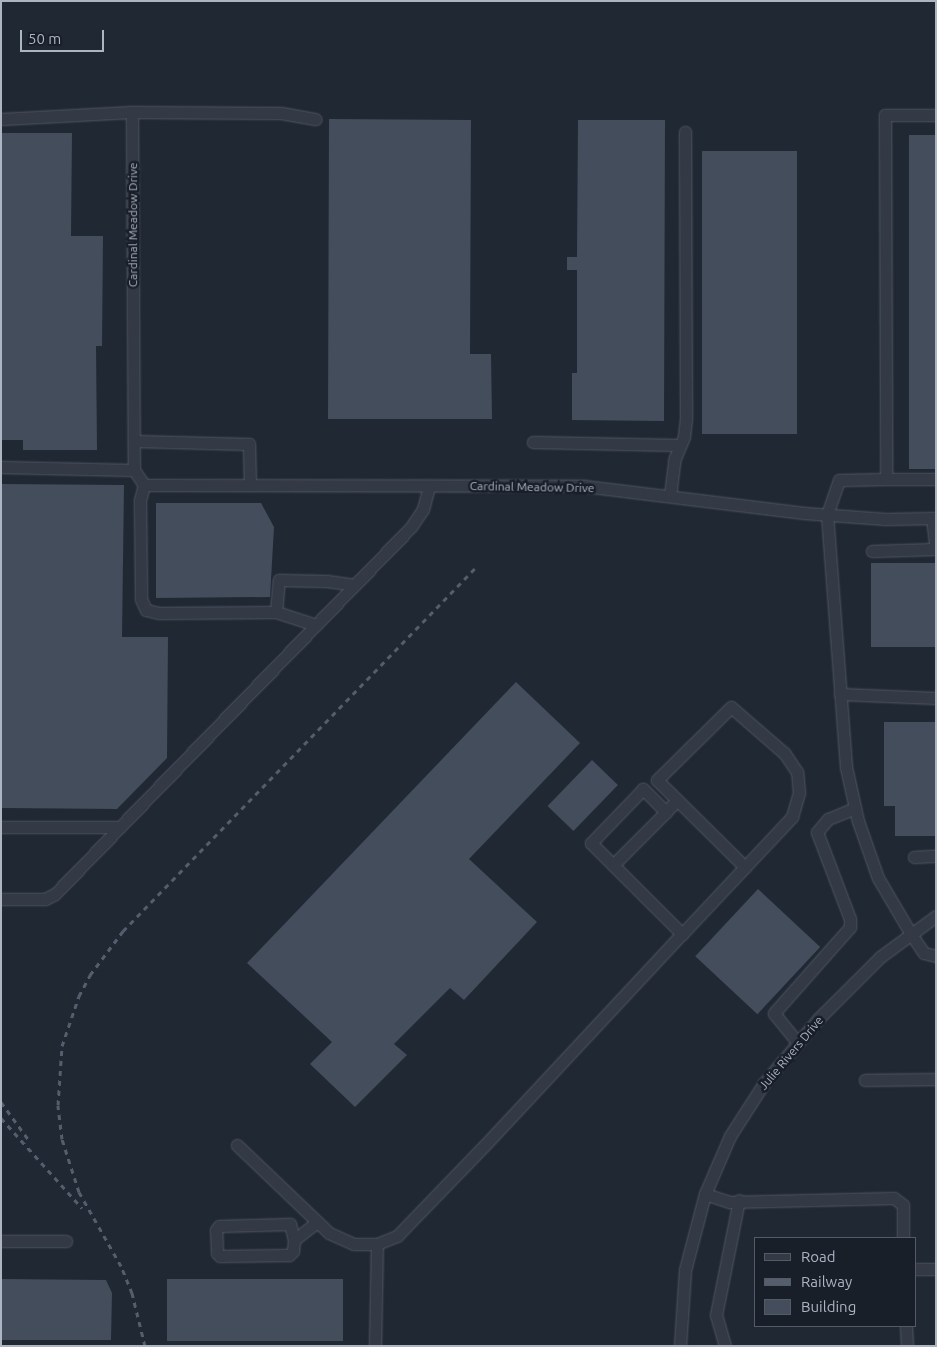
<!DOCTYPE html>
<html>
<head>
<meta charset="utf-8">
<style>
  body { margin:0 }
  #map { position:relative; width:937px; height:1347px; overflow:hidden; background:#202834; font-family:Ubuntu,sans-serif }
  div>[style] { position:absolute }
  .building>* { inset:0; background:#434d5c; transform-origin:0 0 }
  .roads { filter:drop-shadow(0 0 1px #505763) drop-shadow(0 0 1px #505763) }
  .minor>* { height:11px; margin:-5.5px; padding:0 5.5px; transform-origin:5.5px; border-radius:5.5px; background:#333a45 }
  .rail>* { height:3px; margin-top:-1.5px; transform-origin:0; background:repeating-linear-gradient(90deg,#555e6c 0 5px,transparent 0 10px) }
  span { translate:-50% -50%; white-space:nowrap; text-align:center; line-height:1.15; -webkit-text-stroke:5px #191f29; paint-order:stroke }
  .street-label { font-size:12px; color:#adb4c2 }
  .frame { position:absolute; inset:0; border:2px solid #adb4c2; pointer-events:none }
  .legend { position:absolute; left:754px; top:1237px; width:162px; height:90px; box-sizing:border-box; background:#191f29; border:1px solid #545b66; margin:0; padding:6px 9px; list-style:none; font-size:15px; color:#adb4c2 }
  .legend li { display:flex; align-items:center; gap:10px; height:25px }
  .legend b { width:25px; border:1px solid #545b66 }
  .scale { position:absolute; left:20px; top:30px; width:84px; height:22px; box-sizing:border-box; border:2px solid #adb4c2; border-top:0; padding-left:6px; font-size:15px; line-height:18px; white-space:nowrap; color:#adb4c2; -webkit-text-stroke:4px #191f29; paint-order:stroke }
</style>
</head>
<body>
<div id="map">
  <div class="building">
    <div style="clip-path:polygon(329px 119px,471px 120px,470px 354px,491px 354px,492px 419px,328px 419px)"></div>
    <div style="clip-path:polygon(578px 120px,665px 120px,664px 421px,572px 420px,572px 373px,577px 373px,577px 270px,567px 270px,567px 257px,577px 257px)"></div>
    <div style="clip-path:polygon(1px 133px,72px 133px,71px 236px,103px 236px,102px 346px,96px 346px,97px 450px,23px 450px,23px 440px,1px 440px)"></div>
    <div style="left:909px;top:135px;width:27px;height:334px"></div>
    <div style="left:702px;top:151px;width:95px;height:283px"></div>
    <div style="clip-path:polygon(1px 484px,124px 485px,122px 637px,168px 637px,167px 758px,117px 809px,1px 808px)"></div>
    <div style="clip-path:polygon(156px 503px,261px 503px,274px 527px,270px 597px,156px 598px)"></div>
    <div style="left:871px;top:563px;width:65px;height:84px"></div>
    <div style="clip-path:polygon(516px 682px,580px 743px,469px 859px,537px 922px,464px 1000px,450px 988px,394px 1044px,407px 1055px,355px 1107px,310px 1064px,332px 1042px,247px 963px)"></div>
    <div style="clip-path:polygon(884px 722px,936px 722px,936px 836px,895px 836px,895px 806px,884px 806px)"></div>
    <div style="left:592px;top:760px;width:36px;height:64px;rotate:44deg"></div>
    <div style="left:758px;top:889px;width:85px;height:92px;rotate:43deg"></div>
    <div style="clip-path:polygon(1px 1279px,106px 1280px,112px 1293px,111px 1340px,1px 1340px)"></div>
    <div style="left:343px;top:1279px;width:62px;height:176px;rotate:90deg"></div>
  </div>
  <div class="roads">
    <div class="minor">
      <div style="left:132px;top:112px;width:149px;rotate:0.4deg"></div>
      <div style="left:281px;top:113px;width:35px;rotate:10deg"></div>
      <div style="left:936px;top:115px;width:51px;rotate:180deg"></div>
      <div style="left:885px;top:115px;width:364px;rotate:89.8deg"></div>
      <div style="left:886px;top:479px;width:47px;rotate:178.8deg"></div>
      <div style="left:839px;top:480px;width:36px;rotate:109deg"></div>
      <div style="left:827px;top:514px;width:254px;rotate:85.7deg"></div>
      <div style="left:846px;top:767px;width:55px;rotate:77.5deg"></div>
      <div style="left:858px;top:821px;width:60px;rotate:70.7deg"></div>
      <div style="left:878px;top:878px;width:65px;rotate:59.5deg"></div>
      <div style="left:911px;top:934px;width:23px;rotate:56deg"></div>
      <div style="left:924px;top:953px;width:12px;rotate:14deg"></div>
      <div style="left:1px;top:119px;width:131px;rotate:-3.1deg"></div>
      <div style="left:132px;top:112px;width:358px;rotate:89.7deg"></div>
      <div style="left:134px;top:470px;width:18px;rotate:56deg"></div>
      <div style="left:144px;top:485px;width:440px;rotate:0.1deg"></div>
      <div style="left:584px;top:486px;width:222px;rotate:7deg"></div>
      <div style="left:804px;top:513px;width:82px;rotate:4.2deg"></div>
      <div style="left:886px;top:519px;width:50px;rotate:-1.1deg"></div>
      <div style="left:134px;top:441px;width:115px;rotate:1.5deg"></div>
      <div style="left:249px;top:444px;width:41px;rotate:88.6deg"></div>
      <div style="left:533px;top:442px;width:146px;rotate:1.2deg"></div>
      <div style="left:1px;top:467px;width:133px;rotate:1.3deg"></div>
      <div style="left:886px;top:479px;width:50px"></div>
      <div style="left:144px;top:485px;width:16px;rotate:105deg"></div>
      <div style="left:140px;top:500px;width:99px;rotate:89.4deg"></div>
      <div style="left:141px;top:599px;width:12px;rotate:66deg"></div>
      <div style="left:146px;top:610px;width:13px;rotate:13deg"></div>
      <div style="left:159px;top:613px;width:117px;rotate:-0.5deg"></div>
      <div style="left:276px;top:612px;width:42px;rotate:18deg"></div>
      <div style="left:670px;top:496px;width:38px;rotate:-83deg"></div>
      <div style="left:675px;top:458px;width:23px;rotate:-67deg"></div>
      <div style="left:684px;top:437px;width:18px;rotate:-84deg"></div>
      <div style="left:686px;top:419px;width:287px;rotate:-90.2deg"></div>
      <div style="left:932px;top:518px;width:31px;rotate:83deg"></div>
      <div style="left:872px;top:551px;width:62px;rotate:-1.8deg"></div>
      <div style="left:276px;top:612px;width:32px;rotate:-85deg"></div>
      <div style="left:279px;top:580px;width:48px;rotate:1.2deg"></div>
      <div style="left:327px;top:581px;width:28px;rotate:8deg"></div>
      <div style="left:840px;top:694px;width:96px;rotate:2.4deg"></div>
      <div style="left:677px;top:800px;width:16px;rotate:133deg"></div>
      <div style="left:666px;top:812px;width:33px;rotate:-135deg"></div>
      <div style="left:643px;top:789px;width:75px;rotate:133.9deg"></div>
      <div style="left:591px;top:843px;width:129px;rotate:45deg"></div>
      <div style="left:1px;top:827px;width:119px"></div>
      <div style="left:914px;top:857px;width:22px;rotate:-3deg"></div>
      <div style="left:613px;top:865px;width:75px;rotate:-45deg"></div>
      <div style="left:1px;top:899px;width:44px"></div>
      <div style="left:45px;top:899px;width:11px;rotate:-27deg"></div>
      <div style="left:55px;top:894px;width:511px;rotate:-45.87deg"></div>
      <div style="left:411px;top:527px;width:22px;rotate:-56deg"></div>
      <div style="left:423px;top:509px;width:24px;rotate:-75deg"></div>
      <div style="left:798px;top:1043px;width:38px;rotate:-129deg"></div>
      <div style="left:774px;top:1013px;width:115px;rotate:-48.5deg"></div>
      <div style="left:850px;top:927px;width:8px;rotate:-90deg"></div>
      <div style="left:850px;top:919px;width:93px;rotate:-110.8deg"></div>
      <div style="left:817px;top:832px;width:17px;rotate:-50deg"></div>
      <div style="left:828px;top:819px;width:29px;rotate:-22deg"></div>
      <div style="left:865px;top:1080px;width:71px;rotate:-0.8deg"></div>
      <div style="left:237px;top:1145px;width:127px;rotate:43.7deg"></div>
      <div style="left:329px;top:1233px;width:27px;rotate:24deg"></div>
      <div style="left:354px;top:1244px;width:23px"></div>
      <div style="left:377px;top:1244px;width:22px;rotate:-22deg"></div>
      <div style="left:397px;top:1236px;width:127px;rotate:-46deg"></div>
      <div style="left:485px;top:1145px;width:289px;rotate:-47deg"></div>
      <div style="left:682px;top:934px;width:161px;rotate:-46.8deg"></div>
      <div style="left:792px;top:817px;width:25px;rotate:-74deg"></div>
      <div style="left:799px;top:793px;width:21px;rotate:-95deg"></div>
      <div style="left:797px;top:772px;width:23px;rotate:-124deg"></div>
      <div style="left:784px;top:753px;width:70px;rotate:-139deg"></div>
      <div style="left:731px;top:707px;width:104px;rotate:135.4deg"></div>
      <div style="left:657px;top:780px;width:124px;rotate:44.7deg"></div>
      <div style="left:705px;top:1194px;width:25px;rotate:18deg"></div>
      <div style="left:729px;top:1202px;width:165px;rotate:-1.4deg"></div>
      <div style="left:894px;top:1198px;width:11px;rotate:38deg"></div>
      <div style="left:903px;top:1205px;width:33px;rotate:90deg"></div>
      <div style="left:290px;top:1224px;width:16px;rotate:76deg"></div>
      <div style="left:294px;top:1240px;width:11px;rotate:95deg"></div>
      <div style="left:293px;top:1251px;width:6px;rotate:135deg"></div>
      <div style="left:289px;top:1255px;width:69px;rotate:179.2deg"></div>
      <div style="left:220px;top:1256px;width:4px;rotate:-135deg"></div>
      <div style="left:217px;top:1253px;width:23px;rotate:-92deg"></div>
      <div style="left:216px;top:1230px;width:5px;rotate:-53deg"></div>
      <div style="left:219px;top:1226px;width:71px;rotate:-1.6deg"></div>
      <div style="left:294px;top:1240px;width:29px;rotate:-38deg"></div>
      <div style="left:1px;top:1241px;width:65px"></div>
      <div style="left:916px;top:1269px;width:20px"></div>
      <div style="left:906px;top:1326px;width:20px;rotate:87deg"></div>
      <div style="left:375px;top:1346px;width:102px;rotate:-88.9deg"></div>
      <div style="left:680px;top:1346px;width:76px;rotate:-86.2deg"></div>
      <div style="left:685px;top:1270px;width:79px;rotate:-75.3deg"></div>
      <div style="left:705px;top:1194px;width:63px;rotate:-66.7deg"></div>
      <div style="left:730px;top:1136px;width:63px;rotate:-57.3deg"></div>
      <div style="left:764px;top:1083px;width:84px;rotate:-49.8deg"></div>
      <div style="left:818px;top:1019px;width:88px;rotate:-45deg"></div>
      <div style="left:880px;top:957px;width:69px;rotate:-36.2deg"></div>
      <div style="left:725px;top:1346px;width:32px;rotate:-106deg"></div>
      <div style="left:716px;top:1315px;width:117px;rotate:-78.7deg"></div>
    </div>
  </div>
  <div class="rail">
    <div style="left:1px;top:1102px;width:46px;rotate:53.9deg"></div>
    <div style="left:1px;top:1118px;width:121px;rotate:48deg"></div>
    <div style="left:145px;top:1346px;width:55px;rotate:-103.8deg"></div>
    <div style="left:132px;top:1293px;width:29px;rotate:-112deg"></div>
    <div style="left:121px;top:1266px;width:85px;rotate:-119.6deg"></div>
    <div style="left:79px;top:1192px;width:56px;rotate:-107.8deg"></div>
    <div style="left:62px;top:1139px;width:34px;rotate:-97deg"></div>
    <div style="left:58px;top:1105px;width:59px;rotate:-86.1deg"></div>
    <div style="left:62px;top:1046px;width:53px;rotate:-71.2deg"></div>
    <div style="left:79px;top:996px;width:24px;rotate:-62deg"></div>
    <div style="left:90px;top:975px;width:55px;rotate:-53.1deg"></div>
    <div style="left:123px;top:931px;width:510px;rotate:-45.87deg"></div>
  </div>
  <div class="street-label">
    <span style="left:133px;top:225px;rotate:-90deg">Cardinal Meadow Drive</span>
    <span style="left:532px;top:487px;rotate:1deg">Cardinal Meadow Drive</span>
    <span style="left:791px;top:1053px;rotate:-50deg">Julie Rivers Drive</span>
  </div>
  <div class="frame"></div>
  <ul class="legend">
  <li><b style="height:6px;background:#333a45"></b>Road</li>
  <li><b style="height:6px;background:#555e6c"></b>Railway</li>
  <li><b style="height:14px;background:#434d5c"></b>Building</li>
  </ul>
  <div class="scale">50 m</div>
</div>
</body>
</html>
